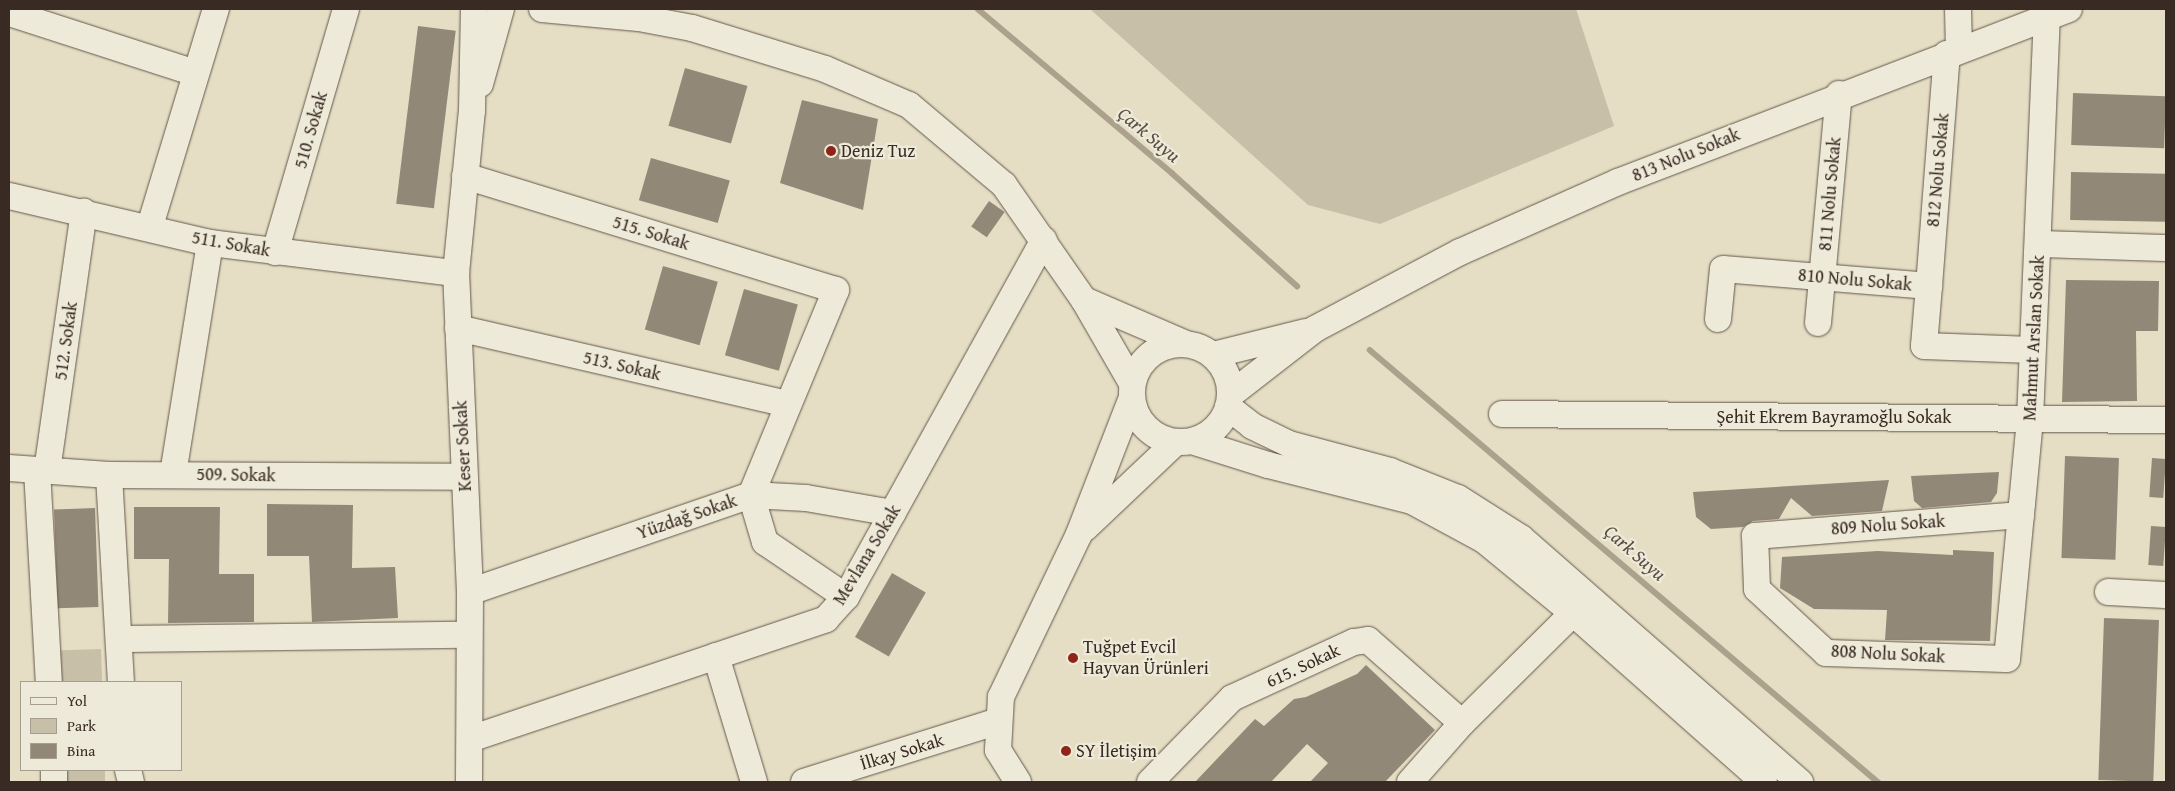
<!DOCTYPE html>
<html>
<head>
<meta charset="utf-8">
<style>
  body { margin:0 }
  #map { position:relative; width:2175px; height:791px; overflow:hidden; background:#e5dec4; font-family:"Gentium Book Plus",serif }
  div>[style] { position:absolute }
  .green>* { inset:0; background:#c8bfa9; transform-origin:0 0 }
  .stream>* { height:5.5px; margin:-2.75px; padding:0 2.75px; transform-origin:2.75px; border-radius:2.75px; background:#aba18d }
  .building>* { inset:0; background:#928877; transform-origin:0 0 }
  .roads { filter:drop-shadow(0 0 1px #64574b) drop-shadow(0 0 1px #64574b) }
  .minor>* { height:26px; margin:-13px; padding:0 13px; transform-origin:13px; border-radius:13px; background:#eeead9 }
  .minor>.ring { margin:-13px; padding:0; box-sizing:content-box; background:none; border:26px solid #eeead9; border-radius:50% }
  .dots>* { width:14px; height:14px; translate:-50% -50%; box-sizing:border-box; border:2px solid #eeead9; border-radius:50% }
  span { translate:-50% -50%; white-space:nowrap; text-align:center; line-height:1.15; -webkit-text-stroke:4.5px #eeead9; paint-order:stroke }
  .street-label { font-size:18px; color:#392a23 }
  .poi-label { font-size:18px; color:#392a23 }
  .left { translate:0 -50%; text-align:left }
  .water-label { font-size:19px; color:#5b4e43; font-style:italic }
  .frame { position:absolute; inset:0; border:10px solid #392a23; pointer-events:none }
  .legend { position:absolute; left:20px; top:681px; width:162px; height:90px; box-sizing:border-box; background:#eeead9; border:1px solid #a69d90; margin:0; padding:6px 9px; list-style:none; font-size:15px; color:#392a23 }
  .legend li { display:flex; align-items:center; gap:10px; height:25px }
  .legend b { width:25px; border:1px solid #a69d90 }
</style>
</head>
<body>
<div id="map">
  <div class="green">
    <div style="clip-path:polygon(1090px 9px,1576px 9px,1614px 126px,1380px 224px,1308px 205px)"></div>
    <div style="left:101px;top:649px;width:33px;height:44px;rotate:88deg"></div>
    <div style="left:61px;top:770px;width:44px;height:12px"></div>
  </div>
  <div class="stream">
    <div style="left:978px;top:9px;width:254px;rotate:40.2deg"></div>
    <div style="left:1172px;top:173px;width:169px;rotate:42.1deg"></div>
    <div style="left:1370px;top:350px;width:667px;rotate:40.38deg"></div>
  </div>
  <div class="building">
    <div style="left:418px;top:26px;width:38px;height:179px;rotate:7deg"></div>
    <div style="left:685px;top:68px;width:65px;height:60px;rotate:16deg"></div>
    <div style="left:2073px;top:93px;width:93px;height:52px;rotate:2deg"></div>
    <div style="clip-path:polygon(802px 100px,878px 119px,863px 210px,780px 183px)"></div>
    <div style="left:651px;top:158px;width:82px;height:44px;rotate:16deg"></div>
    <div style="left:2071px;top:172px;width:95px;height:48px;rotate:1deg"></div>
    <div style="left:989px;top:201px;width:19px;height:31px;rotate:35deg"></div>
    <div style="left:663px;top:266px;width:57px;height:66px;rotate:16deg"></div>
    <div style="clip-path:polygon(2066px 280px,2159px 281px,2158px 331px,2136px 331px,2137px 401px,2062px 402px)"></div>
    <div style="left:744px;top:289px;width:56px;height:69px;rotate:16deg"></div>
    <div style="left:2065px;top:456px;width:54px;height:102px;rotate:2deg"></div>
    <div style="left:2152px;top:458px;width:14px;height:39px;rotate:4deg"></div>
    <div style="clip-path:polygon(1999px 472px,1997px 493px,1991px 502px,1922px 508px,1914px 501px,1911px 476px)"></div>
    <div style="clip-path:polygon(1889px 480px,1882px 511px,1812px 516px,1791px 498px,1779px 519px,1753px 521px,1743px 527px,1711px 529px,1696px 517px,1693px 492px)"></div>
    <div style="clip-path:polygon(267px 504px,353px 505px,352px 568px,395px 567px,398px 618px,312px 622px,309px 556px,267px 556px)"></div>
    <div style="clip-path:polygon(134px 507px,220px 507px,219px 574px,254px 574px,254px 622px,168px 623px,169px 559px,134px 559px)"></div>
    <div style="left:95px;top:508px;width:99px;height:41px;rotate:88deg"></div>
    <div style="left:2151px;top:526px;width:15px;height:39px;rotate:4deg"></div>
    <div style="clip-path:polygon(1953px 550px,1994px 552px,1990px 641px,1885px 640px,1887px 610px,1814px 609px,1780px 588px,1782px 557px,1878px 551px,1953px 555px)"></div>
    <div style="left:892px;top:573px;width:39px;height:74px;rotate:30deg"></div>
    <div style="left:2104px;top:618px;width:55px;height:162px;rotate:2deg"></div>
    <div style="clip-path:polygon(1366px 665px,1435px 730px,1385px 782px,1310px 782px,1328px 763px,1307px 744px,1271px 782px,1195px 782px,1255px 719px,1264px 726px,1294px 699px,1306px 697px,1357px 674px)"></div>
  </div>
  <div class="roads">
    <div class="minor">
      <div style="left:542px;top:9px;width:97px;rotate:5.3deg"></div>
      <div style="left:639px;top:18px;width:54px;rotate:10.7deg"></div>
      <div style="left:692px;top:28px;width:139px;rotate:17.1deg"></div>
      <div style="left:825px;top:69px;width:91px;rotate:23.2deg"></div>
      <div style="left:909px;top:105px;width:124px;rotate:40.1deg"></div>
      <div style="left:1004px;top:185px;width:140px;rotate:55.2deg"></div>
      <div style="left:1084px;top:300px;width:96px;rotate:60deg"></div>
      <div style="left:1958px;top:9px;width:41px;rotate:88.6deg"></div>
      <div style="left:13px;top:14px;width:192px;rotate:17.9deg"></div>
      <div style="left:480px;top:84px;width:78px;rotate:-74.4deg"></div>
      <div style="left:465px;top:176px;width:388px;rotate:17.1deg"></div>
      <div style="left:836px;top:290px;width:222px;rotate:112.5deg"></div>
      <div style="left:751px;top:495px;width:297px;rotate:161deg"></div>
      <div style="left:9px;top:196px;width:206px;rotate:13.2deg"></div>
      <div style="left:210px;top:243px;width:248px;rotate:7deg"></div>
      <div style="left:150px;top:226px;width:227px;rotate:-73.1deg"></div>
      <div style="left:2039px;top:244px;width:127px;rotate:1.8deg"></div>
      <div style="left:275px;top:252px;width:253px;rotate:-73.7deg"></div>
      <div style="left:1929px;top:286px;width:233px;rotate:-85.6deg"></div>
      <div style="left:1084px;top:300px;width:111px;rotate:23.3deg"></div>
      <div style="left:1718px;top:319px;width:50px;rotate:-84.3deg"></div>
      <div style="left:1723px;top:269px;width:207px;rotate:4.7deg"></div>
      <div style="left:1929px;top:286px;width:60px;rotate:94.8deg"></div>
      <div style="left:1924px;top:346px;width:108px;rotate:2.1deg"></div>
      <div style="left:1818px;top:323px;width:230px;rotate:-84.8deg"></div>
      <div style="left:458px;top:328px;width:338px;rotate:13deg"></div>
      <div class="ring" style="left:1132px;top:344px;width:72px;height:72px"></div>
      <div style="left:1213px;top:355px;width:95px;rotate:-14deg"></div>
      <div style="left:1230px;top:395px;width:108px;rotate:-37.8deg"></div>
      <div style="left:1315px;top:329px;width:164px;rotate:-28deg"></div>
      <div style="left:1460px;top:252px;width:173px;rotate:-23.9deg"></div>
      <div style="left:1618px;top:182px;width:483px;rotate:-21deg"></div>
      <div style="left:1228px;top:407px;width:31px;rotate:38deg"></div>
      <div style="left:1252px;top:426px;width:41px;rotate:25.9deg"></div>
      <div style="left:1289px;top:444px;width:105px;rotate:15deg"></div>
      <div style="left:1390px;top:471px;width:73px;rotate:21.7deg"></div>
      <div style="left:1458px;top:498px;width:75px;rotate:32.4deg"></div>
      <div style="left:1521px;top:538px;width:371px;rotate:41.2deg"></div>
      <div style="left:1502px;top:414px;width:664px;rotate:0.52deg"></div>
      <div style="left:1192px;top:441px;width:80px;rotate:17.5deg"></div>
      <div style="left:1268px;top:465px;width:148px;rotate:14deg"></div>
      <div style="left:1412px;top:501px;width:82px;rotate:28.4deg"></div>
      <div style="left:1484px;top:540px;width:115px;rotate:39.4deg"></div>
      <div style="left:1573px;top:613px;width:255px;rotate:41.5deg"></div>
      <div style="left:9px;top:468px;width:100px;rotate:4deg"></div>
      <div style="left:109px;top:475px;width:355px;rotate:0.3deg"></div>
      <div style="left:37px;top:470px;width:212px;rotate:86.8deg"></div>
      <div style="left:47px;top:471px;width:262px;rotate:-81.9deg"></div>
      <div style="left:173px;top:474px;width:234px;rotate:-80.9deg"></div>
      <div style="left:109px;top:475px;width:207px;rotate:86.7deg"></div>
      <div style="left:2021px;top:515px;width:267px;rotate:175.5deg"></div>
      <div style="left:1755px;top:536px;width:53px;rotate:87.8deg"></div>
      <div style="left:1757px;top:589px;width:94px;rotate:42.8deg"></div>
      <div style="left:1826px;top:653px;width:181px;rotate:1.9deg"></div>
      <div style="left:2007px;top:659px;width:156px;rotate:-84.5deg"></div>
      <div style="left:2022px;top:504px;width:85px;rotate:-84.6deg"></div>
      <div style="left:2030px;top:419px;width:402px;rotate:-87.6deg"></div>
      <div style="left:1085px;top:528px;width:125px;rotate:-43.4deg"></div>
      <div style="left:2108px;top:592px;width:58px;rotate:3deg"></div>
      <div style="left:846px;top:597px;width:98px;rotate:-145.8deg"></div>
      <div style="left:765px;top:542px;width:49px;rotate:-106.6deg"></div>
      <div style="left:751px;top:495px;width:55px;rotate:3.1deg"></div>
      <div style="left:806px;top:498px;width:88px;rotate:9.8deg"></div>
      <div style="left:119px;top:639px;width:350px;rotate:-0.7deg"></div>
      <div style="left:716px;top:656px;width:132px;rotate:73.2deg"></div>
      <div style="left:470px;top:739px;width:376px;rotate:-18.6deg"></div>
      <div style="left:826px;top:619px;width:30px;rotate:-48deg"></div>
      <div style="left:846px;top:597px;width:408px;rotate:-61deg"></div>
      <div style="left:54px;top:770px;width:12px;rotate:90deg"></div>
      <div style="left:128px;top:770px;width:12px;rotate:76deg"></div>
      <div style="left:469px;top:782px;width:190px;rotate:-89.7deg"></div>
      <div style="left:470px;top:592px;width:319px;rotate:-92.5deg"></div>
      <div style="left:456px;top:273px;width:163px;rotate:-84.4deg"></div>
      <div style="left:472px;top:111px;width:102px;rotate:-88.9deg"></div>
      <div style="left:804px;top:782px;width:204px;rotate:-17.4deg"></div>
      <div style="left:1018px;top:782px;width:38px;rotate:-122deg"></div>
      <div style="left:998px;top:750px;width:53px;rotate:-86.8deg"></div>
      <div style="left:1001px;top:697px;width:181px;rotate:-64.4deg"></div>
      <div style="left:1079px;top:534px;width:144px;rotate:-68.8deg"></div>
      <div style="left:1150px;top:782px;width:117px;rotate:-45.7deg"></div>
      <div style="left:1232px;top:698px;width:134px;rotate:-24.7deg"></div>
      <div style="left:1354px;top:642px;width:14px;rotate:-8deg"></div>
      <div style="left:1368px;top:640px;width:125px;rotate:41.4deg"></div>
      <div style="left:1410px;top:782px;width:79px;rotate:-48.6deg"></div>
      <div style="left:1462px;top:723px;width:156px;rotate:-44.7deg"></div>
    </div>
  </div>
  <div class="dots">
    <div style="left:831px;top:151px;background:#8f2418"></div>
    <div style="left:1073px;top:658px;background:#8f2418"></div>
    <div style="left:1066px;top:751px;background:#8f2418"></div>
  </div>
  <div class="street-label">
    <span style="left:311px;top:130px;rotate:-74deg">510. Sokak</span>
    <span style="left:1686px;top:155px;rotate:-22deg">813 Nolu Sokak</span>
    <span style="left:1938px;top:170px;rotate:-85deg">812 Nolu Sokak</span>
    <span style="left:1830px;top:194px;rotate:-85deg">811 Nolu Sokak</span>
    <span style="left:651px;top:233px;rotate:17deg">515. Sokak</span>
    <span style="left:231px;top:244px;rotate:10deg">511. Sokak</span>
    <span style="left:1855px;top:280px;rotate:5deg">810 Nolu Sokak</span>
    <span style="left:2034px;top:338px;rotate:-87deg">Mahmut Arslan Sokak</span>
    <span style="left:66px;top:341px;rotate:-82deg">512. Sokak</span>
    <span style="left:622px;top:366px;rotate:13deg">513. Sokak</span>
    <span style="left:1834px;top:417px">Şehit Ekrem Bayramoğlu Sokak</span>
    <span style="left:463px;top:446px;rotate:-93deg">Keser Sokak</span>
    <span style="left:236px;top:475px;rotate:1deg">509. Sokak</span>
    <span style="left:687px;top:517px;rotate:-19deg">Yüzdağ Sokak</span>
    <span style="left:1888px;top:525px;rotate:-4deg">809 Nolu Sokak</span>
    <span style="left:867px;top:555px;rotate:-59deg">Mevlana Sokak</span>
    <span style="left:1888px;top:654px;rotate:3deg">808 Nolu Sokak</span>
    <span style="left:1303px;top:666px;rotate:-25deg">615. Sokak</span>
    <span style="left:902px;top:752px;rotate:-17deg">İlkay Sokak</span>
  </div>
  <div class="poi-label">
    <span class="left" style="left:841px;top:151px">Deniz Tuz</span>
    <span class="left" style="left:1083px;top:658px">Tuğpet Evcil<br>Hayvan Ürünleri</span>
    <span class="left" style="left:1076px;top:751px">SY İletişim</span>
  </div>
  <div class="water-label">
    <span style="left:1149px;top:135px;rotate:40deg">Çark Suyu</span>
    <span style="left:1635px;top:553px;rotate:41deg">Çark Suyu</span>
  </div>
  <div class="frame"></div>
  <ul class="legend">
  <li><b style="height:6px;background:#eeead9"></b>Yol</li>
  <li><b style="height:14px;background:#c8bfa9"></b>Park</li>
  <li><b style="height:14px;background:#928877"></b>Bina</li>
  </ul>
</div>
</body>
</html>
